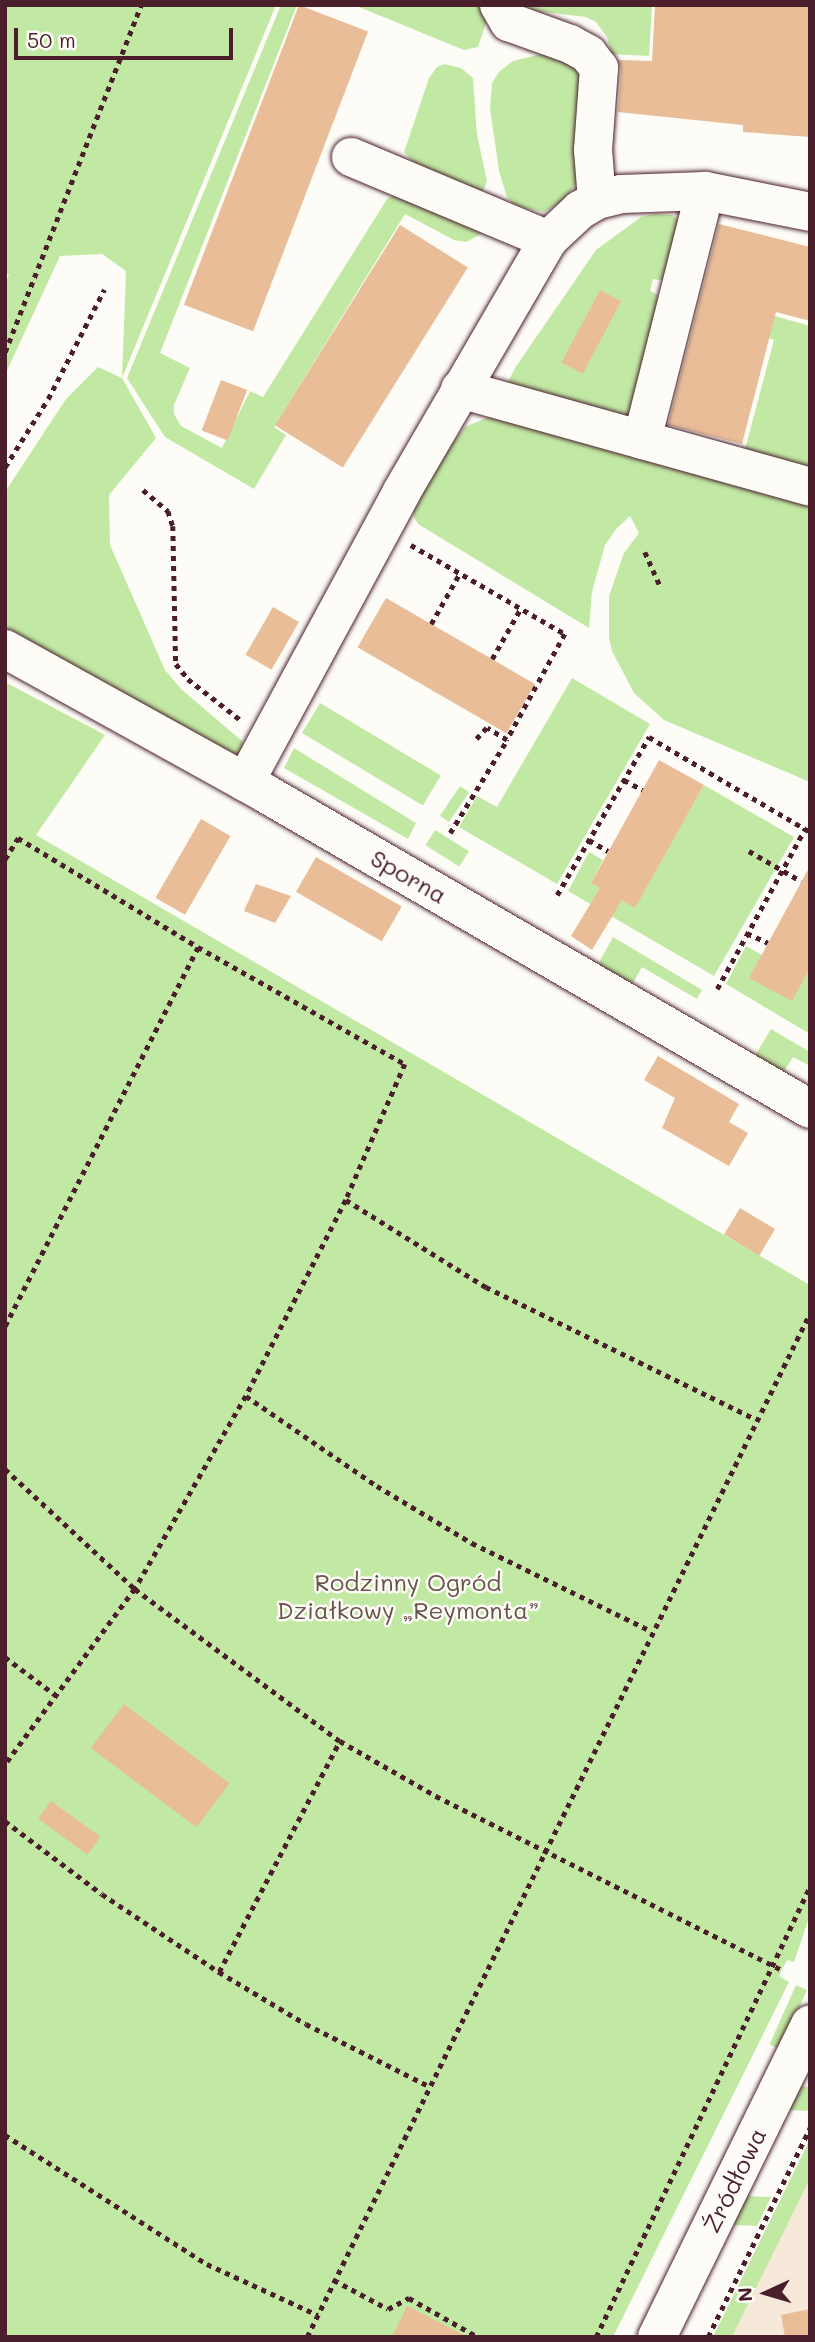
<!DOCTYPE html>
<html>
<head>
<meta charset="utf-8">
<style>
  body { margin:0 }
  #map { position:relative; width:815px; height:2342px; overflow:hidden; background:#fdfcf7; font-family:Mali,sans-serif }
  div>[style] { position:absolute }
  .built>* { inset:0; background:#f7e9da }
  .green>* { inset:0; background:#c2e9a4; transform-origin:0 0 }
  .building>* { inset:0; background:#e8bd98; transform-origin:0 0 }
  .path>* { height:4.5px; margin-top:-2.25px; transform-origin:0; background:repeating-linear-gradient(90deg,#4a1f2b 0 5px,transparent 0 10px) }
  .roads { filter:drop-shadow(0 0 2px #4a1f2b) drop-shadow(0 0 2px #4a1f2b) }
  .minor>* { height:38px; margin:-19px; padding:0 19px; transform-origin:19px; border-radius:19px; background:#fdfcf7 }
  span { translate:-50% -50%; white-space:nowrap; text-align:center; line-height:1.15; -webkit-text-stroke:5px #fdfcf7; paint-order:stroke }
  .street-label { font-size:24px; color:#4a1f2b }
  .park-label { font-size:24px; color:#685249 }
  .frame { position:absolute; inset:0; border:7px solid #4a1f2b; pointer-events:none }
  .north { position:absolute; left:731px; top:2258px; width:70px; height:70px; -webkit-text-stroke:5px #fdfcf7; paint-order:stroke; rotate:266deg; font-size:19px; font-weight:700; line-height:28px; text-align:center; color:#4a1f2b }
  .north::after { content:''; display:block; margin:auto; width:24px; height:32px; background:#4a1f2b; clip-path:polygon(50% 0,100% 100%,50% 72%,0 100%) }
  .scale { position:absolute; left:14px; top:28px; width:219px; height:32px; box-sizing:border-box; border:4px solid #4a1f2b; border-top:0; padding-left:9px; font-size:21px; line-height:24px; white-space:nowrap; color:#4a1f2b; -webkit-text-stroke:5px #fdfcf7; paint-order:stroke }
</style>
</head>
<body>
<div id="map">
  <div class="built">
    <div style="clip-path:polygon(810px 2179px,810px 2337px,732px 2337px)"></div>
  </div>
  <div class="green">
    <div style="clip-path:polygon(5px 5px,276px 5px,122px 378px,156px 438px,109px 495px,110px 545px,165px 670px,181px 689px,242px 741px,245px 748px,239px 754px,225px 757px,5px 636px,5px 492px,66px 399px,98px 367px,122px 378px,126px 271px,102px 254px,60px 256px,5px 375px,5px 285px,9px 274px,5px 273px)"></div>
    <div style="clip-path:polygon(281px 5px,297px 5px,160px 353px,190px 368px,174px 405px,174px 414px,181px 426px,222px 448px,250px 391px,263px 397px,387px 199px,395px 194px,478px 225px,481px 234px,466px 242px,454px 240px,405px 214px,274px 427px,286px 435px,254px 489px,165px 437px,127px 378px)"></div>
    <div style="clip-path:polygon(354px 5px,486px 5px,488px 17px,478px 47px,464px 50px)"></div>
    <div style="clip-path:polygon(527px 5px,652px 5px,649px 56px,611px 54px,607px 37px,596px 22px,586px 17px,535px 11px)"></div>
    <div style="clip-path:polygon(546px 53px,583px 71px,580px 177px,565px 200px,544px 212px,515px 206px,507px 197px,499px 171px,490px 108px,492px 83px,499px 72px,513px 61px)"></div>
    <div style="clip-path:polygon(444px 64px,461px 68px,473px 78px,477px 135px,487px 181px,483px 191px,475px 192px,420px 170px,404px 152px,429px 78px,437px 67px)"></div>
    <div style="clip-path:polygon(654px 214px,673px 215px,683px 226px,667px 281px,653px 279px,650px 291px,664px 298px,667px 307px,626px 423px,512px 391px,508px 382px,515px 368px,596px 250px,641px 217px)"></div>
    <div style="clip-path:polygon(768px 314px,810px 326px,810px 473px,744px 453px,774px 340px,764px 336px)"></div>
    <div style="clip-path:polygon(494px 415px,787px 498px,810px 507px,810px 782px,664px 720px,634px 693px,612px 651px,609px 638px,609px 596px,624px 553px,639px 533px,630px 516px,616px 529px,605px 545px,592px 592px,589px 628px,418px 524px,413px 515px,416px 502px,453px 442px,465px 427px)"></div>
    <div style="clip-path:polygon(572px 678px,650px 724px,557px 884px,459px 827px,477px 796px,497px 807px)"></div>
    <div style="clip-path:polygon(5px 682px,105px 735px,36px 835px,810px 1285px,810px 1915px,794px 1962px,787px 1960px,779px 1976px,789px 1982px,613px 2337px,5px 2337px)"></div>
    <div style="left:320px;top:703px;width:141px;height:35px;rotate:31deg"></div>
    <div style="clip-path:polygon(294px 748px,416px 823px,408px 839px,284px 768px)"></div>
    <div style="clip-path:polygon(704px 785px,794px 837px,714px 976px,568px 891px,589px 852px,603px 860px,591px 883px,635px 907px)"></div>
    <div style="left:460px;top:786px;width:11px;height:36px;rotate:34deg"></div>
    <div style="left:435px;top:830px;width:40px;height:18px;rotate:32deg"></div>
    <div style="clip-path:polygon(613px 937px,702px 990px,697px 999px,642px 967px,629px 990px,595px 970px)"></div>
    <div style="clip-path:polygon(746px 946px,762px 955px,810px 968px,810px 1034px,726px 984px)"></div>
    <div style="clip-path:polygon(771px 1029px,810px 1052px,810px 1066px,793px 1057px,780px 1078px,752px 1061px)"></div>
    <div style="left:796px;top:1985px;width:12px;height:65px;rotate:24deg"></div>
    <div style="clip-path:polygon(800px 2086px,810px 2087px,810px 2111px,788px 2110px)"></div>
    <div style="clip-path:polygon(810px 2139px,810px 2179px,732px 2337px,713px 2337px)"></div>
    <div style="clip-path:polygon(746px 2196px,771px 2197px,757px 2226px,733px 2225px)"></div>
  </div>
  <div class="building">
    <div style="left:299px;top:5px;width:74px;height:321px;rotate:21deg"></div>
    <div style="clip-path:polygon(655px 5px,810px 5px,810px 137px,743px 132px,743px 125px,618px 112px,621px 70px,618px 60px,652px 61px)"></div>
    <div style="clip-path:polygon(719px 224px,810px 247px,810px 321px,776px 312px,742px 444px,668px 425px)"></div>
    <div style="left:400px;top:225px;width:80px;height:236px;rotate:32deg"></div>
    <div style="left:600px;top:290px;width:24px;height:82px;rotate:28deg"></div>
    <div style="left:221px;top:380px;width:28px;height:54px;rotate:21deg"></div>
    <div style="left:386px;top:598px;width:172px;height:57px;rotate:30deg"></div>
    <div style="left:273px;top:607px;width:30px;height:55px;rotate:30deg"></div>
    <div style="clip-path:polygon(659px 760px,704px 785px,635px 908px,622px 900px,592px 950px,571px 936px,600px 888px,591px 883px)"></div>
    <div style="left:201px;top:819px;width:34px;height:91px;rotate:30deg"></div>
    <div style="left:316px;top:857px;width:99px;height:40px;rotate:30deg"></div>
    <div style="clip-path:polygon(810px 866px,810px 968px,792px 1001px,749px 978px)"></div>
    <div style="clip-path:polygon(256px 884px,291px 896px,275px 923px,244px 911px)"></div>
    <div style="clip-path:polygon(658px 1056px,739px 1104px,729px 1122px,748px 1133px,729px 1166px,662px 1128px,675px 1098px,644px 1080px)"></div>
    <div style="left:740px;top:1208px;width:41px;height:31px;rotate:31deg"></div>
    <div style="left:124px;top:1704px;width:132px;height:55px;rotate:37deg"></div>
    <div style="left:51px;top:1801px;width:61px;height:22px;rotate:36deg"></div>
    <div style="clip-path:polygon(407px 2306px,468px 2337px,392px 2337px)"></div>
    <div style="clip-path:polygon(810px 2309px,810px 2337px,785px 2337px,781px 2315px)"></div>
  </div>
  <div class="path">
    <div style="left:5px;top:352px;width:373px;rotate:-68.6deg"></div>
    <div style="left:5px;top:467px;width:80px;rotate:-57.7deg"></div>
    <div style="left:48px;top:399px;width:123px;rotate:-62.8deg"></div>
    <div style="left:143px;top:490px;width:33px;rotate:40deg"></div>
    <div style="left:168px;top:511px;width:16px;rotate:72deg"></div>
    <div style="left:173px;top:526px;width:138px;rotate:88.8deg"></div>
    <div style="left:176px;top:664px;width:19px;rotate:51deg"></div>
    <div style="left:188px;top:679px;width:68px;rotate:37.9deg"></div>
    <div style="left:411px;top:545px;width:178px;rotate:30deg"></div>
    <div style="left:565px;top:634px;width:121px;rotate:118.7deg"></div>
    <div style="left:645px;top:552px;width:39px;rotate:66deg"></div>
    <div style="left:431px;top:624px;width:59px;rotate:-60.4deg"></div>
    <div style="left:492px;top:659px;width:59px;rotate:-60.4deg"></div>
    <div style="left:624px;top:780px;width:21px;rotate:28deg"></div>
    <div style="left:450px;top:833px;width:109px;rotate:-58.5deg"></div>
    <div style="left:507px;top:740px;width:23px;rotate:-149deg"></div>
    <div style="left:487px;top:728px;width:16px;rotate:133deg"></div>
    <div style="left:589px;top:840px;width:22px;rotate:30deg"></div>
    <div style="left:749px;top:851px;width:60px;rotate:30deg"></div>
    <div style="left:5px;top:859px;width:25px;rotate:-58deg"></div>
    <div style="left:18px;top:838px;width:210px;rotate:31.2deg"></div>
    <div style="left:198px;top:947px;width:238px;rotate:29.5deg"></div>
    <div style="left:405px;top:1064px;width:148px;rotate:113.5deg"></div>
    <div style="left:346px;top:1200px;width:220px;rotate:117deg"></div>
    <div style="left:246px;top:1396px;width:223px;rotate:119.9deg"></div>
    <div style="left:135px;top:1589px;width:219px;rotate:126.5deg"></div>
    <div style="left:557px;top:895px;width:183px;rotate:-59.8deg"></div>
    <div style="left:649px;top:737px;width:187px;rotate:30.5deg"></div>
    <div style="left:747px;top:933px;width:23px;rotate:25deg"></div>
    <div style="left:717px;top:989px;width:183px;rotate:-61.2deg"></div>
    <div style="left:346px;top:1200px;width:165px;rotate:31.9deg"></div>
    <div style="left:486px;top:1287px;width:300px;rotate:26.1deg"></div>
    <div style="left:5px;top:1326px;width:425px;rotate:-63deg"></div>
    <div style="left:246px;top:1396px;width:159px;rotate:34.5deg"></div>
    <div style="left:377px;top:1486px;width:111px;rotate:31deg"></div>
    <div style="left:472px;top:1543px;width:199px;rotate:26.2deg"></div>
    <div style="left:5px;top:1469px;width:177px;rotate:42.7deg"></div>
    <div style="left:135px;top:1589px;width:255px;rotate:36.6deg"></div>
    <div style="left:340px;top:1741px;width:111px;rotate:29.8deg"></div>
    <div style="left:436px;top:1796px;width:387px;rotate:26.7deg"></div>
    <div style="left:5px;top:1657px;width:65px;rotate:36.9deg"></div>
    <div style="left:5px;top:1821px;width:121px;rotate:37deg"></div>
    <div style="left:102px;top:1894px;width:141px;rotate:33.7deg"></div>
    <div style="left:219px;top:1972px;width:101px;rotate:30.9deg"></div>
    <div style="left:306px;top:2024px;width:138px;rotate:26.8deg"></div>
    <div style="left:219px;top:1972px;width:261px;rotate:-62.4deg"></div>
    <div style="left:5px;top:2135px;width:240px;rotate:32.6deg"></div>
    <div style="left:207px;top:2264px;width:122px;rotate:24.7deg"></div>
    <div style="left:334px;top:2280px;width:61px;rotate:28.2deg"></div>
    <div style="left:388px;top:2309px;width:24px;rotate:-28deg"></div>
    <div style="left:409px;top:2298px;width:79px;rotate:29.5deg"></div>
    <div style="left:307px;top:2337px;width:1141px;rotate:-63.84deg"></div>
    <div style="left:596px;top:2337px;width:499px;rotate:-64.6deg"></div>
    <div style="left:708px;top:2337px;width:233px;rotate:-64deg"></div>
  </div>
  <div class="roads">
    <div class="minor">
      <div style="left:499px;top:5px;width:20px;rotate:60deg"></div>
      <div style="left:509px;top:22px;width:65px;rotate:19.8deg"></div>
      <div style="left:570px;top:44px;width:21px;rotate:29deg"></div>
      <div style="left:588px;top:54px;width:18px;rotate:52deg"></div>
      <div style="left:599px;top:68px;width:82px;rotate:94.2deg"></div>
      <div style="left:593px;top:150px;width:50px;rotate:85.4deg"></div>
      <div style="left:351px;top:157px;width:214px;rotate:22.8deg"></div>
      <div style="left:460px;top:389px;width:363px;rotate:15.6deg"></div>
      <div style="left:642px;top:440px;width:257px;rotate:-75.8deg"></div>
      <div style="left:5px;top:649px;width:295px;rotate:29deg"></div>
      <div style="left:263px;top:792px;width:632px;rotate:30.09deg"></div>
      <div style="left:245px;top:782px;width:328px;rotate:-61.6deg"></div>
      <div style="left:401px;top:493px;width:293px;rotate:-59.8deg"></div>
      <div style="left:548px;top:240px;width:44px;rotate:-43.2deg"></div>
      <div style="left:580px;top:210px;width:20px;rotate:-30deg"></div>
      <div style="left:597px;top:200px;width:25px;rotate:-14deg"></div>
      <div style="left:621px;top:194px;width:84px;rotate:-2deg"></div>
      <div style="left:705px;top:191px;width:107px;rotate:11.3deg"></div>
      <div style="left:657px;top:2337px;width:348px;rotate:-63.9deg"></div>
    </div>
  </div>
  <div class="street-label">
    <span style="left:409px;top:876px;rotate:30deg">Sporna</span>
    <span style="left:734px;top:2180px;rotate:-64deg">Źródłowa</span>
  </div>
  <div class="park-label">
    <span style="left:408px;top:1596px">Rodzinny Ogród<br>Działkowy „Reymonta”</span>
  </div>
  <div class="frame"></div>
  <div class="north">N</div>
  <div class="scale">50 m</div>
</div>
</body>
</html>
